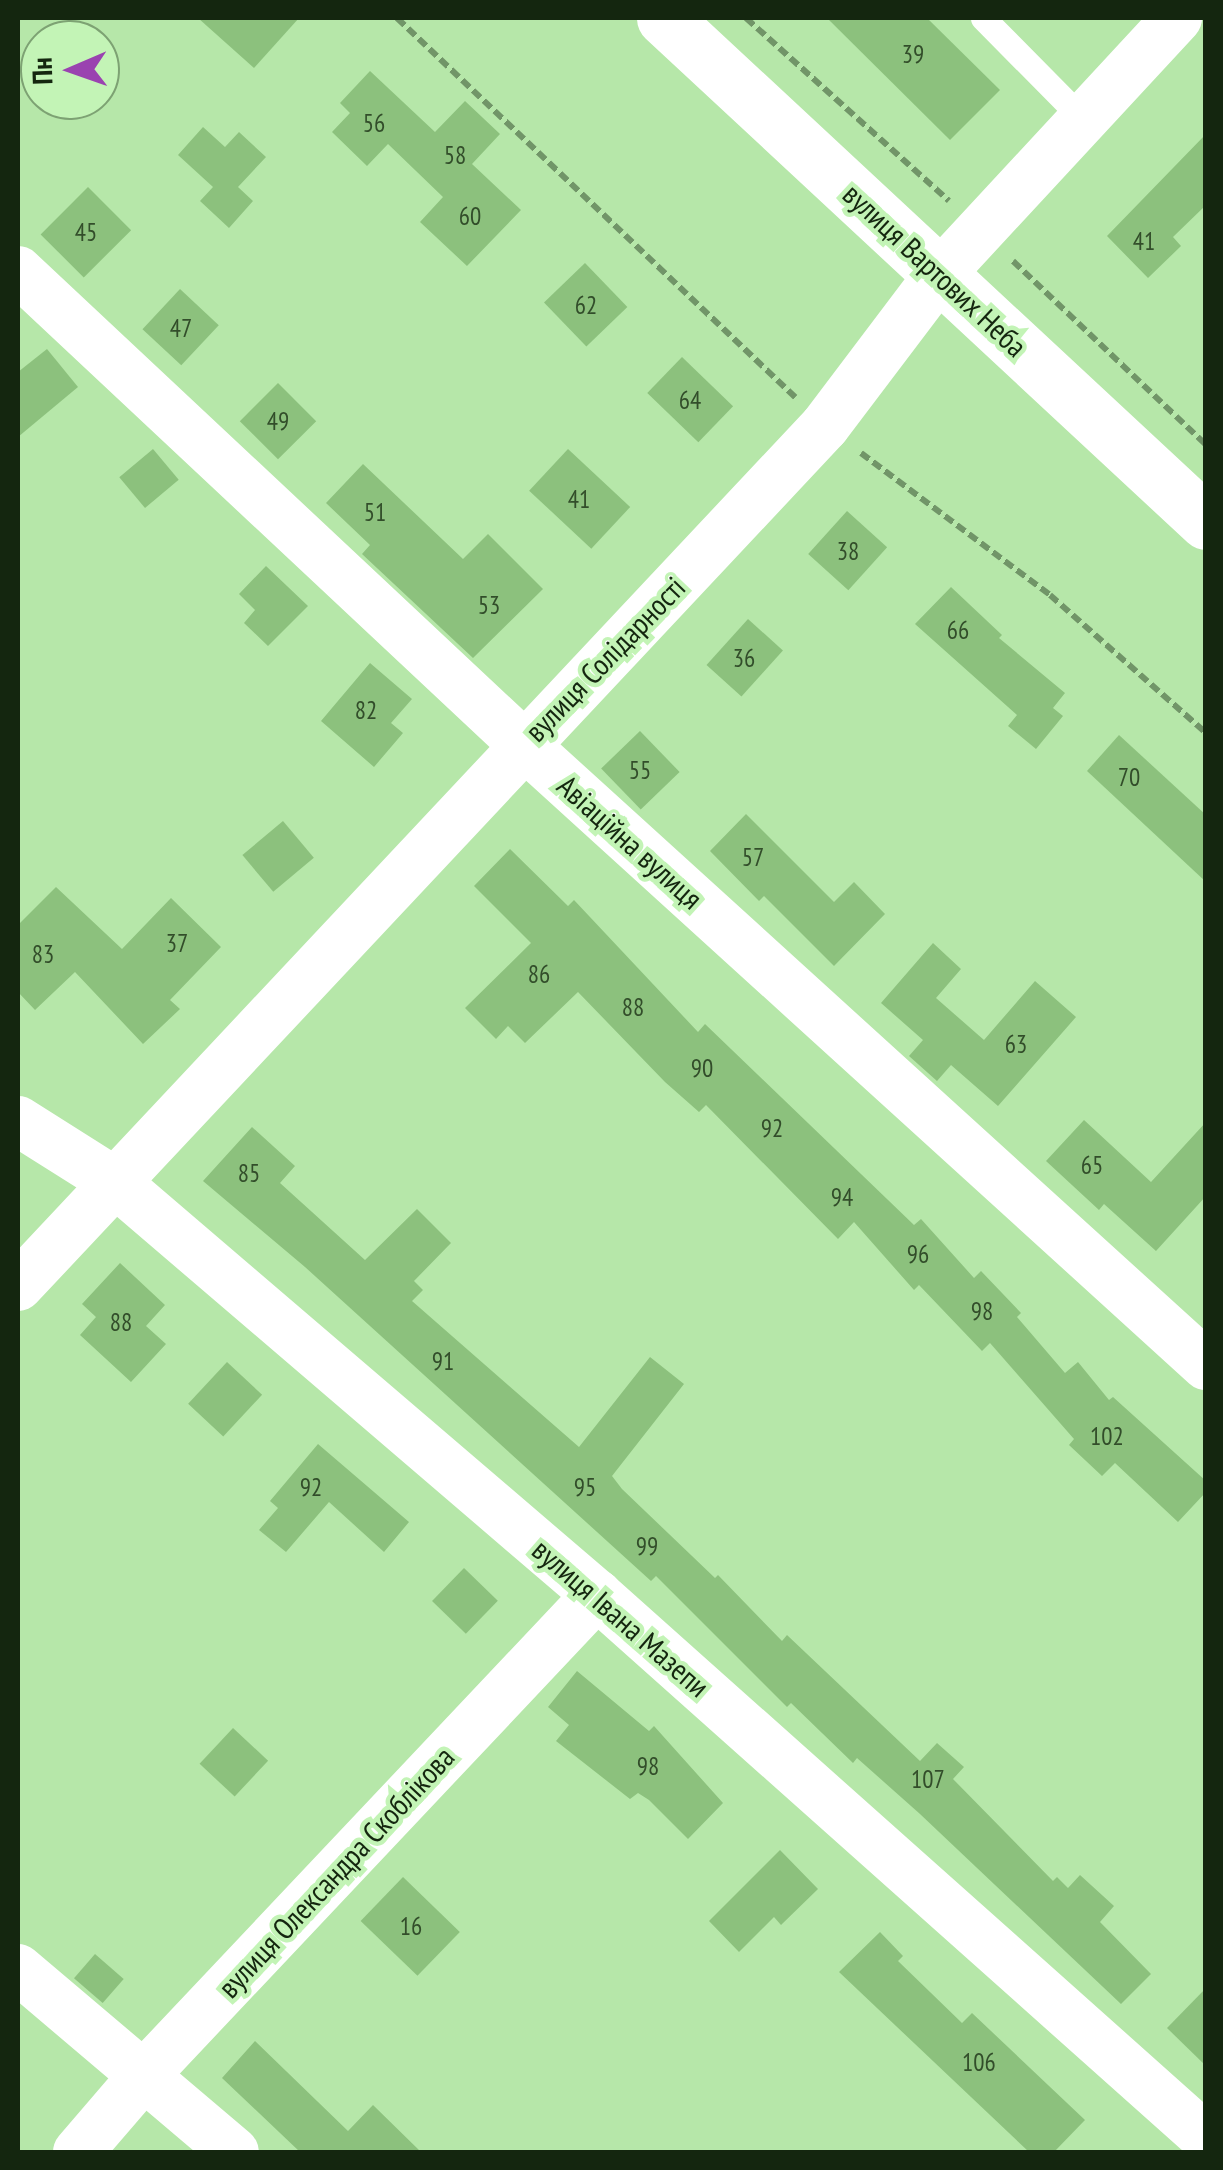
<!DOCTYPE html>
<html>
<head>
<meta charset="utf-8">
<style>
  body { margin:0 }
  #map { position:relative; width:1223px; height:2170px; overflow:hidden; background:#b6e7a9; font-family:"PT Sans Narrow",sans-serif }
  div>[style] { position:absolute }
  .building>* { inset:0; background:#8cc17d; transform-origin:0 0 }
  .path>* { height:6px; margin-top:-3px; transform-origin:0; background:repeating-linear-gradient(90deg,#719568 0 10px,transparent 0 15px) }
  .service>* { height:25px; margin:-12.5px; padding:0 12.5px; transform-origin:12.5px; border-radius:12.5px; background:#fff }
  .minor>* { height:50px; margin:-25px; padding:0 25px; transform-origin:25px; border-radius:25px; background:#fff }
  .tertiary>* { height:55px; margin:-27.5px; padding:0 27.5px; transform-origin:27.5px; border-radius:27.5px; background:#fff }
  span { translate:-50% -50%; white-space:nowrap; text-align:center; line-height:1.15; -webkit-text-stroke:9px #c3f4b6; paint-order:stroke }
  .number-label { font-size:25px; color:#324d2a }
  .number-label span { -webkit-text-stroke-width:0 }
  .street-label { font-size:30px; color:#14260f }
  .frame { position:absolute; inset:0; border:20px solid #14260f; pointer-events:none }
  .north { position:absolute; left:20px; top:20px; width:100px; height:100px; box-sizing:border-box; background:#c3f4b6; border:2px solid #7da273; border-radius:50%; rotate:268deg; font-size:28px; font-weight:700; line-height:40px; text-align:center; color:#14260f }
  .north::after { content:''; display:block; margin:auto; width:35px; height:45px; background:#9a43b0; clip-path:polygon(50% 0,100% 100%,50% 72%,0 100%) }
</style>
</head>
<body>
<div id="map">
  <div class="building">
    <div style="clip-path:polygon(198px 18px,299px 18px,254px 68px)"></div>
    <div style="clip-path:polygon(827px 18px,927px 18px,1000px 90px,950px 140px)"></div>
    <div style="clip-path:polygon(370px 71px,435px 132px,465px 101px,500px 134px,472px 164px,521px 210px,467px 266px,420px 222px,443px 197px,388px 144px,367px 166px,332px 132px,350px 113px,340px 103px)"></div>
    <div style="clip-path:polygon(203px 127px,225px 147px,239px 132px,266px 157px,238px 187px,253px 201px,229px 228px,200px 201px,213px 187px,178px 155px)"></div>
    <div style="clip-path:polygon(1206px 134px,1206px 205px,1173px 237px,1181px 246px,1148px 278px,1107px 236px)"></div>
    <div style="left:88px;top:187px;width:61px;height:67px;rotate:45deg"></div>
    <div style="left:585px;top:263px;width:61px;height:57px;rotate:46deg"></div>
    <div style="left:180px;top:289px;width:53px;height:55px;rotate:43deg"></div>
    <div style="clip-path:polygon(47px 349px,78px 387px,18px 437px,18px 372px)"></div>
    <div style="left:682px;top:357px;width:71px;height:50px;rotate:44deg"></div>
    <div style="left:278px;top:383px;width:54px;height:54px;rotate:45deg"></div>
    <div style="left:153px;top:449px;width:40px;height:44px;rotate:50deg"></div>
    <div style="left:568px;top:449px;width:85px;height:57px;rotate:43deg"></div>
    <div style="clip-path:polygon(363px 464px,463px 559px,488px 534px,543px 589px,473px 658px,362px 554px,370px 545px,326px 503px)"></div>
    <div style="left:847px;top:511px;width:54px;height:58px;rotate:42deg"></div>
    <div style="clip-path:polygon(266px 566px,308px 606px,268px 646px,244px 623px,255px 610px,239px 594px)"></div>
    <div style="clip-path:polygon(951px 587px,1002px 635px,999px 638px,1065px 693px,1053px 708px,1063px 716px,1036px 749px,1008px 726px,1017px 715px,915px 624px)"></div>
    <div style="left:748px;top:619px;width:47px;height:62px;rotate:42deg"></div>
    <div style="clip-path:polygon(370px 663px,412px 699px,391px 723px,403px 733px,374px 767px,321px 721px)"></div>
    <div style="left:640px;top:731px;width:57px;height:54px;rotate:46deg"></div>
    <div style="clip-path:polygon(1119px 735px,1206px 815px,1206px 882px,1087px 771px)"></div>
    <div style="clip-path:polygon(746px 814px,834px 902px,854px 882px,885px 914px,834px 966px,764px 896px,759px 901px,710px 851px)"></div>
    <div style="left:283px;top:821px;width:48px;height:53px;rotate:50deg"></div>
    <div style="clip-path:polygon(510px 849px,568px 906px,574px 900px,698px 1032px,705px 1024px,914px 1225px,921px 1219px,974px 1278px,981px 1271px,1021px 1313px,1017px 1317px,1065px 1373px,1078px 1362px,1109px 1400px,1113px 1397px,1206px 1481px,1206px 1492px,1178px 1522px,1115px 1463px,1102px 1476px,1069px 1445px,1074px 1439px,990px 1343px,982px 1351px,919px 1285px,914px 1290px,854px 1222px,838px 1239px,706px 1105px,699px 1112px,665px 1082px,578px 992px,525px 1043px,508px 1026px,496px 1039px,465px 1008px,531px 943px,474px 886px)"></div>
    <div style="clip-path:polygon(56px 887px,122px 949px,171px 898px,221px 947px,170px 1000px,180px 1009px,143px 1044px,75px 972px,35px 1010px,18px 992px,18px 925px)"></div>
    <div style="clip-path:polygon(933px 943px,961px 969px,936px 998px,984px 1040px,1035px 981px,1076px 1017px,998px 1106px,951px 1065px,937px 1081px,909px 1056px,923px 1040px,881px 1003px)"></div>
    <div style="clip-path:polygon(1084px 1120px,1151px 1182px,1206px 1122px,1206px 1196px,1156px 1251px,1104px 1204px,1099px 1210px,1046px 1161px)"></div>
    <div style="clip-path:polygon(252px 1127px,295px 1166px,280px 1183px,365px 1260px,417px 1209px,451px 1243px,414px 1281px,423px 1290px,412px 1301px,579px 1447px,650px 1357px,684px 1384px,612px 1476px,622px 1489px,715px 1578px,718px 1575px,782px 1641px,787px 1635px,920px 1761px,937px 1743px,964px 1767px,953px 1779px,1053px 1881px,1057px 1877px,1068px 1888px,1080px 1875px,1114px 1906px,1100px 1922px,1151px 1974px,1121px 2004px,920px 1814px,857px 1758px,853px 1763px,791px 1703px,787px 1707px,656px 1576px,651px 1581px,305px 1267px,203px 1181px)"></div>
    <div style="clip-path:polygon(120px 1263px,165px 1305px,146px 1326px,166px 1344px,131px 1382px,80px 1335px,96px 1317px,82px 1304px)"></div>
    <div style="left:227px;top:1362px;width:48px;height:57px;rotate:43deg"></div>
    <div style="clip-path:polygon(318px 1444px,409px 1522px,384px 1552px,329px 1502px,286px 1552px,259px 1530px,278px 1508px,270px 1501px)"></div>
    <div style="left:464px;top:1568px;width:47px;height:46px;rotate:44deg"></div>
    <div style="clip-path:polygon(577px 1671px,649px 1731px,654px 1726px,723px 1803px,688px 1839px,649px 1800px,638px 1793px,630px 1799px,556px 1741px,569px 1725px,548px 1707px)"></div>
    <div style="left:233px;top:1728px;width:48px;height:49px;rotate:43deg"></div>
    <div style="clip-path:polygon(780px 1850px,818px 1889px,781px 1925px,774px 1917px,739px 1952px,709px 1921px)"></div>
    <div style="left:403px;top:1877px;width:79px;height:61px;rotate:44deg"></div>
    <div style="clip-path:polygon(880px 1932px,903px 1956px,898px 1961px,962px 2023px,972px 2013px,1085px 2120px,1054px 2152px,1029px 2152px,839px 1972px)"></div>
    <div style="left:95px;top:1954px;width:38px;height:32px;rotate:41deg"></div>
    <div style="clip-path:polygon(1206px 1988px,1206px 2066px,1167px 2028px)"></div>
    <div style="clip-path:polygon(255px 2041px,348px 2131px,373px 2105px,421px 2152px,300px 2152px,222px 2078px)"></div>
  </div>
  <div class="path">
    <div style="left:397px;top:18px;width:550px;rotate:43.6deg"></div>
    <div style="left:746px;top:18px;width:273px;rotate:42deg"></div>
    <div style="left:1013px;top:261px;width:267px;rotate:43.6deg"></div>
    <div style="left:861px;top:453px;width:236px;rotate:36.9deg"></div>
    <div style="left:1050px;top:595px;width:208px;rotate:41.5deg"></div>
  </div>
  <div class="service">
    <div style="left:983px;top:18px;width:142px;rotate:45.3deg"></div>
  </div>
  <div class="minor">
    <div style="left:18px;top:271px;width:693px;rotate:43.13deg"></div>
    <div style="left:524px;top:745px;width:922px;rotate:42.27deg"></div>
    <div style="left:18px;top:1121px;width:116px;rotate:32.3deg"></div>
    <div style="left:116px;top:1183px;width:633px;rotate:40.58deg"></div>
    <div style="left:597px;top:1595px;width:816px;rotate:41.72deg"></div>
    <div style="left:18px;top:1286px;width:1179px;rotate:-46.82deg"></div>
    <div style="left:825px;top:426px;width:191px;rotate:-52.9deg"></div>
    <div style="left:940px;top:274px;width:349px;rotate:-47.2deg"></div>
    <div style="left:18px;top:1969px;width:283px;rotate:40.3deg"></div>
    <div style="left:78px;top:2152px;width:103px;rotate:-49.3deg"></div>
    <div style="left:145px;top:2074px;width:659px;rotate:-46.66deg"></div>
  </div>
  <div class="tertiary">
    <div style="left:664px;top:18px;width:740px;rotate:42.92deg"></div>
  </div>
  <div class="number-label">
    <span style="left:913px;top:54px">39</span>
    <span style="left:374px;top:123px">56</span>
    <span style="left:455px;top:155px">58</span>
    <span style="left:470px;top:216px">60</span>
    <span style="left:86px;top:232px">45</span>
    <span style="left:1144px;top:241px">41</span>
    <span style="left:586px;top:305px">62</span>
    <span style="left:181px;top:328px">47</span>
    <span style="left:690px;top:400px">64</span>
    <span style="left:278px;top:421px">49</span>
    <span style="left:579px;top:499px">41</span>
    <span style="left:375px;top:512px">51</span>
    <span style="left:848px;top:551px">38</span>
    <span style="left:489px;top:605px">53</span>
    <span style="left:958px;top:630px">66</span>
    <span style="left:744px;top:658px">36</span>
    <span style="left:366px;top:710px">82</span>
    <span style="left:640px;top:770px">55</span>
    <span style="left:1129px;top:777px">70</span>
    <span style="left:753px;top:857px">57</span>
    <span style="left:177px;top:943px">37</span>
    <span style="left:43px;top:954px">83</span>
    <span style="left:539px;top:974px">86</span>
    <span style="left:633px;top:1007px">88</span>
    <span style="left:1016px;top:1044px">63</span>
    <span style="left:702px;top:1068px">90</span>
    <span style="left:772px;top:1128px">92</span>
    <span style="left:1092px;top:1165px">65</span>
    <span style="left:249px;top:1173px">85</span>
    <span style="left:842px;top:1197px">94</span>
    <span style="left:918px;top:1254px">96</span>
    <span style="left:982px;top:1311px">98</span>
    <span style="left:121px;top:1322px">88</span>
    <span style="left:443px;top:1361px">91</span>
    <span style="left:1107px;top:1436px">102</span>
    <span style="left:311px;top:1487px">92</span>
    <span style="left:585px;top:1487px">95</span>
    <span style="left:647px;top:1546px">99</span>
    <span style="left:648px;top:1766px">98</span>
    <span style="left:928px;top:1779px">107</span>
    <span style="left:411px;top:1926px">16</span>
    <span style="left:979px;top:2062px">106</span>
  </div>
  <div class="street-label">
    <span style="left:935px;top:270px;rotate:43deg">вулиця Вартових Неба</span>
    <span style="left:605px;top:659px;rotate:-46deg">вулиця Солідарності</span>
    <span style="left:630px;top:842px;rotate:42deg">Авіаційна вулиця</span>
    <span style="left:621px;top:1618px;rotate:41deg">вулиця Івана Мазепи</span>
    <span style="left:336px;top:1872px;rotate:-47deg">вулиця Олександра Скоблікова</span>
  </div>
  <div class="frame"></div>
  <div class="north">Пн</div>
</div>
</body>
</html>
